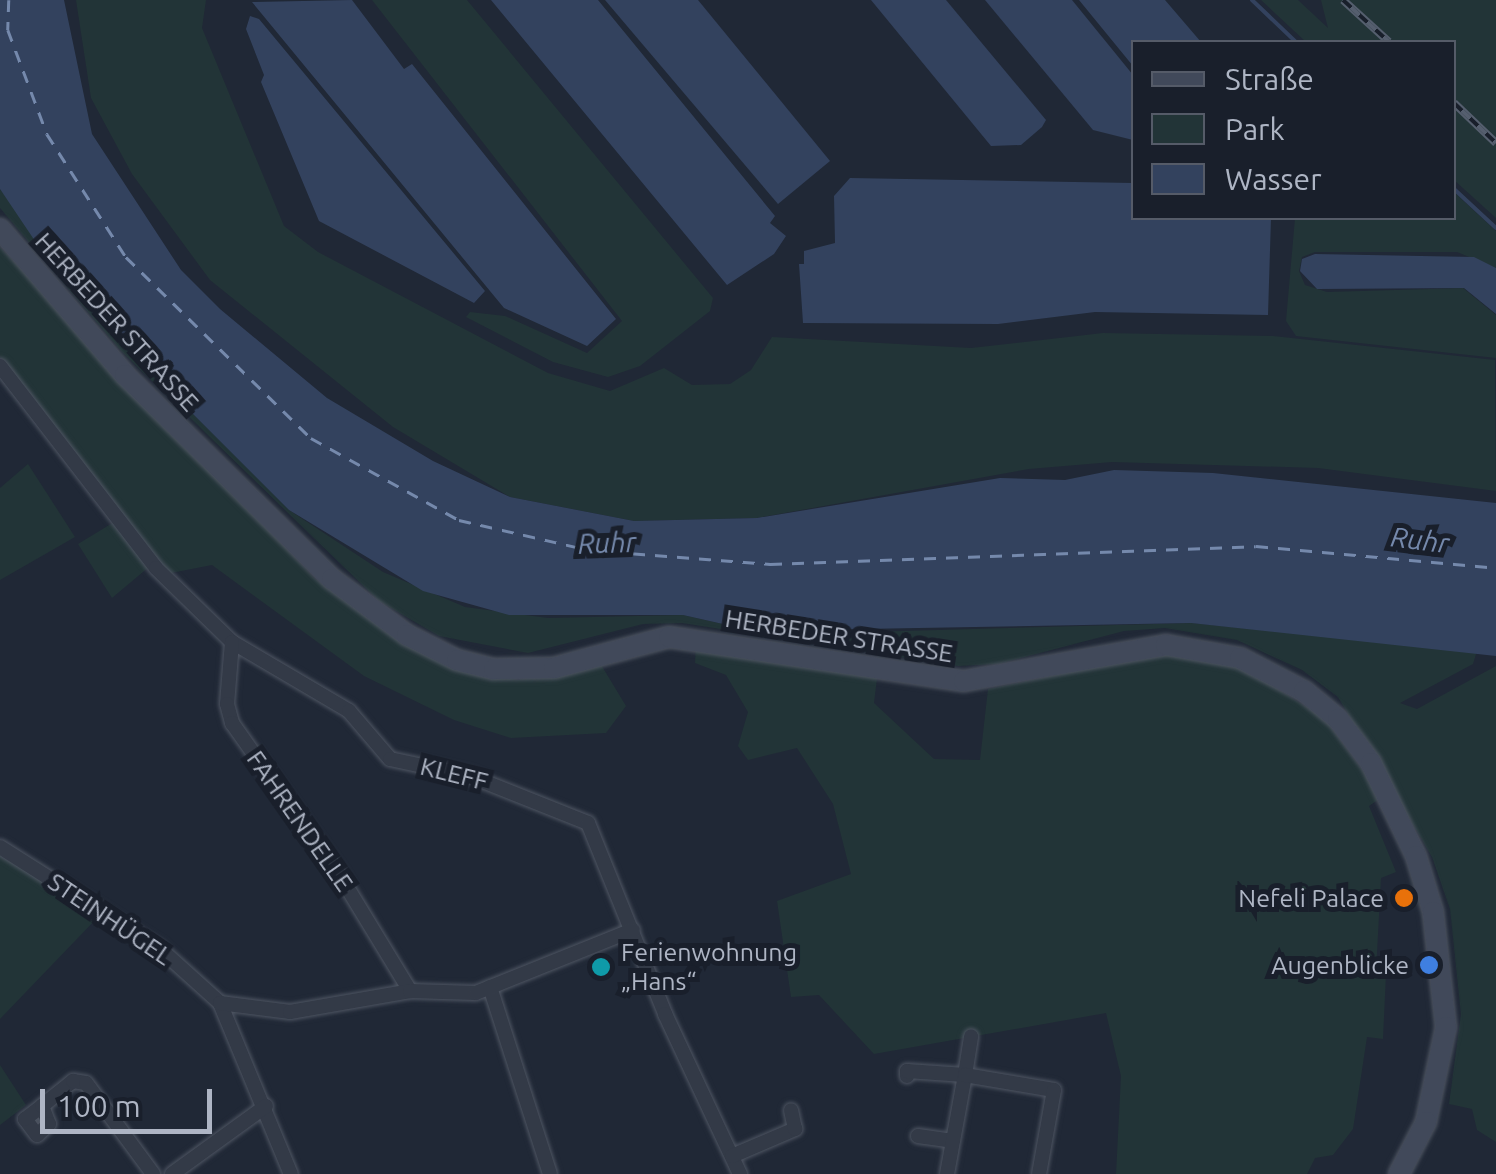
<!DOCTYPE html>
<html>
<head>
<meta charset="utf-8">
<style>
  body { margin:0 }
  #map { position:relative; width:1496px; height:1174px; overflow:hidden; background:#202836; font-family:Ubuntu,sans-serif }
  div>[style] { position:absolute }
  .green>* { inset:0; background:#223437 }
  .water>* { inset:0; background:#33425e }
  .stream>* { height:4px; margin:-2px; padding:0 2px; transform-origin:2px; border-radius:2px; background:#33425e }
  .ferry>* { height:2.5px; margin-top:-1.25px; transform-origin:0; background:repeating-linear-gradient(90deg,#7589ac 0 12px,transparent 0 22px) }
  .roads { filter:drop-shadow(0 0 2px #4e5562) drop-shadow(0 0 2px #4e5562) }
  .minor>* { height:14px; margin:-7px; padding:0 7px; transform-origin:7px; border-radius:7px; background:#333a47 }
  .secondary>* { height:20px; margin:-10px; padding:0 10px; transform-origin:10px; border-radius:10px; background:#41495a }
  .rail>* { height:8px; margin-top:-4px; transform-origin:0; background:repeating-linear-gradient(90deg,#191f2b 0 11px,#555e6e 0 22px); box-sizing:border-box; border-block:2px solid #555e6e }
  .dots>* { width:28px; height:28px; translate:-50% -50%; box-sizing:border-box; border:5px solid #191f2b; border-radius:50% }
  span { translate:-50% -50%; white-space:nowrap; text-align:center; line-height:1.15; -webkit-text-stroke:10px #191f2b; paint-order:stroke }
  .street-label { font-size:25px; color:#aeb5c4 }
  .poi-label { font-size:25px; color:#aeb5c4 }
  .right { translate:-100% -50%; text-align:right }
  .left { translate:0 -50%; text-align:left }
  .water-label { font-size:28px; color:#7589ac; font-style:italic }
  .legend { position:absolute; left:1131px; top:40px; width:325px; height:180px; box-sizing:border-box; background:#191f2b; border:2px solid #555b68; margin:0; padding:12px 18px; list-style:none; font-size:30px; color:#aeb5c4 }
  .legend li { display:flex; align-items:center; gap:20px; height:50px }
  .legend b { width:50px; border:2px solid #555b68 }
  .scale { position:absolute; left:40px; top:1089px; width:172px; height:45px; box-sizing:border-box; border:5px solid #aeb5c4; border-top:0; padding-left:12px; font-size:30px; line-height:35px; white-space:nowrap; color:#aeb5c4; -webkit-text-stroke:8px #191f2b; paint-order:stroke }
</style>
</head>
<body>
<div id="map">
  <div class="green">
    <div style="clip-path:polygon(76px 0,206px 0,202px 28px,284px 226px,318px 252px,548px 373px,610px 391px,664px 368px,692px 385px,730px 384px,751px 370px,772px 337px,971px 348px,1103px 333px,1273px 336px,1495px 360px,1496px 491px,1318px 468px,1112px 462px,1029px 469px,757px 518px,634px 521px,510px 497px,393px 427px,210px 280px,132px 174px,91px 98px)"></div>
    <div style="clip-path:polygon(372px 0,467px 0,713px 298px,710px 311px,640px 366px,608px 377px,553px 362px,466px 317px,470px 312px,505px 316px,587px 353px,622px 321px)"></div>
    <div style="clip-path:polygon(1261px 0,1298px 0,1328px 28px,1321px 0,1496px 0,1496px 218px,1454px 180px,1454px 42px,1306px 42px)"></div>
    <div style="clip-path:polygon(0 189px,100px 321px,289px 510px,383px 572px,465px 607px,548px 618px,683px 615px,754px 631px,831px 633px,1191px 623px,1477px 651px,1473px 664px,1400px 703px,1417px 709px,1496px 666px,1496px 1142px,1477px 1130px,1472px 1109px,1449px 1104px,1461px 1014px,1450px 909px,1432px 857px,1338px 697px,1302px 670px,1237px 640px,1165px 628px,1124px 631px,998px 664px,958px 666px,682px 623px,643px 624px,528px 653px,439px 636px,379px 601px,121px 351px,0 208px)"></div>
    <div style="clip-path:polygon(1454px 192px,1496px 231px,1496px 268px,1457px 252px,1315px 252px,1302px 257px,1299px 271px,1305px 285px,1327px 292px,1463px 288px,1496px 315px,1496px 358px,1296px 336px,1286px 321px,1295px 218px,1454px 218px)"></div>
    <div style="clip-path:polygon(0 247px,314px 578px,386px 631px,454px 669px,518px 680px,600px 663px,626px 706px,606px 733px,511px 738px,454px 720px,364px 676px,212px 565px,171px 573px,156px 561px,112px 598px,78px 544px,124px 516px,0 357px)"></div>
    <div style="clip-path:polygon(28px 464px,75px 537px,0 580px,0 488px)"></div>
    <div style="clip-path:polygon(696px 645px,877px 678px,874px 703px,934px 759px,980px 760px,988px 689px,1162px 653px,1239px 665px,1324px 718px,1382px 797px,1369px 806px,1396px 872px,1381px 878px,1376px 972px,1386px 974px,1383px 1039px,1367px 1037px,1353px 1129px,1333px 1155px,1315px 1158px,1307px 1174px,1116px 1174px,1121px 1076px,1106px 1013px,874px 1054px,819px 995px,791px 997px,777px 901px,851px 874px,833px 804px,797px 748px,748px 760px,738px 746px,748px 712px,726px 675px,695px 663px)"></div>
    <div style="clip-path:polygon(0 856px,100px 915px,0 1019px)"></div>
    <div style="clip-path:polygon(0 1065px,26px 1105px,0 1125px)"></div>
  </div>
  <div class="water">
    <div style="clip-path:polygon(0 0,64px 0,92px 134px,181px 270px,220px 309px,327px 398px,433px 461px,510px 497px,634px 521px,757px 518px,1000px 478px,1065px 480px,1114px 470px,1213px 473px,1496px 503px,1496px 656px,1191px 623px,754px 631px,683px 615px,509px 615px,423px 591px,289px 510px,100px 321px,37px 244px,0 189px)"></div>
    <div style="clip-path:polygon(352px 0,404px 69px,412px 64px,616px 319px,587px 346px,504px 308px,252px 2px)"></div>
    <div style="clip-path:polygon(491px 0,598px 0,775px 216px,770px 223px,786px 236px,774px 254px,727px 285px)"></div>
    <div style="clip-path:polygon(605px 0,698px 0,830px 161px,778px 204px)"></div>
    <div style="clip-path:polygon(871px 0,946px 0,1046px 120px,1042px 127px,1021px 145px,991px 146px)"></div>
    <div style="clip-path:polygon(985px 0,1072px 0,1133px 75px,1133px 140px,1093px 130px)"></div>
    <div style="clip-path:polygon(1079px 0,1165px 0,1201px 42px,1134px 42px,1133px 66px)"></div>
    <div style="clip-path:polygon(250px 16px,259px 19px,485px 291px,474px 303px,319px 221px,261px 82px,264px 75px,246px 29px)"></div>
    <div style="clip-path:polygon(850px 178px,1133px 183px,1134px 218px,1271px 218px,1268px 315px,1095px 312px,998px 324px,803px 323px,799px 264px,804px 264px,804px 251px,835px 243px,834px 196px)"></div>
    <div style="clip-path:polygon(1315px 254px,1474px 257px,1496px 268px,1496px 314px,1464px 288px,1317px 289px,1300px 271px,1302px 259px)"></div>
  </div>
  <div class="stream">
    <div style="left:1252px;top:0;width:61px;rotate:43.7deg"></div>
    <div style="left:1454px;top:189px;width:57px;rotate:42.9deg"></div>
  </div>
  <div class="ferry">
    <div style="left:9px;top:0;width:30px;rotate:92deg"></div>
    <div style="left:8px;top:30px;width:111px;rotate:69.4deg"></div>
    <div style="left:47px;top:134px;width:146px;rotate:57.3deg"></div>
    <div style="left:126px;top:257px;width:259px;rotate:44.4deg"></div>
    <div style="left:311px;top:438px;width:169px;rotate:29deg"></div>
    <div style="left:459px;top:520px;width:133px;rotate:13deg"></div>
    <div style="left:589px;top:550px;width:182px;rotate:4.4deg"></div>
    <div style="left:770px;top:564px;width:486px;rotate:-2.1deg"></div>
    <div style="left:1256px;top:546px;width:241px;rotate:5.2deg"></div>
  </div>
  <div class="roads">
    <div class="minor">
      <div style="left:0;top:366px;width:255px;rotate:52.3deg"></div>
      <div style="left:156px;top:568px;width:106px;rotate:44.2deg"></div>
      <div style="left:232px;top:642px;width:136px;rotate:30.5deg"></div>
      <div style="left:349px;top:711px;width:63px;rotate:49.5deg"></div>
      <div style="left:390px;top:759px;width:82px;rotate:12deg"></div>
      <div style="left:470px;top:776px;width:127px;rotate:21.7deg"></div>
      <div style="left:588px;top:823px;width:206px;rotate:68deg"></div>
      <div style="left:665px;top:1014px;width:177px;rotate:64.9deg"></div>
      <div style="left:232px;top:642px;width:62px;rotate:94.6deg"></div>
      <div style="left:227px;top:704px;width:20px;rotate:75deg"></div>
      <div style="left:232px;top:723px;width:185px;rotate:54.7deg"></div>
      <div style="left:339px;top:874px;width:137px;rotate:58.7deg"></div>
      <div style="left:0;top:847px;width:188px;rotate:32.4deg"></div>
      <div style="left:159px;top:948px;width:82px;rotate:42deg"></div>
      <div style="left:220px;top:1003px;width:185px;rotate:67.5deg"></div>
      <div style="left:490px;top:987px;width:196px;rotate:72.2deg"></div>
      <div style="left:220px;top:1003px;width:71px;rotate:7.3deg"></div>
      <div style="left:290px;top:1012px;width:122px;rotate:-9.9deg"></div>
      <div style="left:410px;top:991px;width:66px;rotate:1.7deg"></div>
      <div style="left:476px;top:993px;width:169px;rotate:-21.9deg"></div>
      <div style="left:907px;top:1076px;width:5px;rotate:-90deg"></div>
      <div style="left:907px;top:1071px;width:58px;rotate:3.9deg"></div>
      <div style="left:965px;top:1075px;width:39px;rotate:-81deg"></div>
      <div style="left:42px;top:1106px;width:19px;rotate:69deg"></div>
      <div style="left:49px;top:1124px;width:16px;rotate:137deg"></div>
      <div style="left:37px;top:1135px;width:20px;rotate:-127deg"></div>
      <div style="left:25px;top:1119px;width:21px;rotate:-37deg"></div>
      <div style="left:42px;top:1106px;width:40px;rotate:-39deg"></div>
      <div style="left:73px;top:1081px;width:13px;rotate:9deg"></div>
      <div style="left:86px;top:1083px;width:113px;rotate:53.6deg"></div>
      <div style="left:918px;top:1136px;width:35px;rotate:8deg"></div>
      <div style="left:732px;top:1156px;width:69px;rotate:-23.2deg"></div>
      <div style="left:795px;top:1129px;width:19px;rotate:-102deg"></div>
      <div style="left:172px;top:1174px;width:116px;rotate:-35.9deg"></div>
      <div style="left:947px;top:1174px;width:101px;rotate:-79.7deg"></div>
      <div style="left:965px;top:1075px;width:90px;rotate:9.6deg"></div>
      <div style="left:1054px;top:1090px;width:85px;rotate:100.1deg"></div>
    </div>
    <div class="secondary">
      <div style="left:0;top:229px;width:192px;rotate:49.4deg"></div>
      <div style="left:125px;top:375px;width:291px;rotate:44.6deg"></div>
      <div style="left:332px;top:579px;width:94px;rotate:36.7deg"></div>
      <div style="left:407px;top:635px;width:56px;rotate:26.6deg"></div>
      <div style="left:457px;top:660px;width:38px;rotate:14deg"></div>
      <div style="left:494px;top:669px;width:60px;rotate:-1deg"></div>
      <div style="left:554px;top:668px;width:119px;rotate:-15.1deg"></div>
      <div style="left:669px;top:637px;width:298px;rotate:8.5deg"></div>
      <div style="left:964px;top:681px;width:205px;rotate:-10.1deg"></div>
      <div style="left:1166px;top:645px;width:75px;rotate:10deg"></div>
      <div style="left:1240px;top:658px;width:72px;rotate:27.3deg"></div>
      <div style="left:1304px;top:691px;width:44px;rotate:39.5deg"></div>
      <div style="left:1338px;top:719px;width:55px;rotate:53.1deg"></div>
      <div style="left:1371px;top:763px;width:103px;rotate:64.2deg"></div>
      <div style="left:1416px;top:856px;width:59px;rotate:73.1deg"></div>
      <div style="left:1433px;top:912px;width:116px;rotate:83.6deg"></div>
      <div style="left:1446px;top:1027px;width:97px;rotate:101.9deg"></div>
      <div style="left:1426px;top:1122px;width:59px;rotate:117.4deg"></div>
    </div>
  </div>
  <div class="rail">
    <div style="left:1343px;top:0;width:62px;rotate:42.4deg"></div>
    <div style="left:1454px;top:103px;width:58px;rotate:43.6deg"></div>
  </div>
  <div class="dots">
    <div style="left:1404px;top:898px;background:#e8710a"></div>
    <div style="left:1429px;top:965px;background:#3f7fe0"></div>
    <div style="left:601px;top:967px;background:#0f9aa8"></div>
  </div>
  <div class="street-label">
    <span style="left:117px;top:322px;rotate:48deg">HERBEDER STRASSE</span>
    <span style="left:839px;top:636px;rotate:9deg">HERBEDER STRASSE</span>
    <span style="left:454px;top:774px;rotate:14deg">KLEFF</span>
    <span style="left:300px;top:821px;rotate:55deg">FAHRENDELLE</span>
    <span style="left:110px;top:919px;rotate:34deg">STEINHÜGEL</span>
  </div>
  <div class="poi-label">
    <span class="right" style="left:1384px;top:898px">Nefeli Palace</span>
    <span class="left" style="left:621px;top:967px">Ferienwohnung<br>„Hans“</span>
    <span class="right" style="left:1409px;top:965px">Augenblicke</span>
  </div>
  <div class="water-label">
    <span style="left:1420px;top:540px;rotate:7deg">Ruhr</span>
    <span style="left:607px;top:543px;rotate:-2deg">Ruhr</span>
  </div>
  <ul class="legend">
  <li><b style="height:12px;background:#41495a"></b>Straße</li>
  <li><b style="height:28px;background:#223437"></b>Park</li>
  <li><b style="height:28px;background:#33425e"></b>Wasser</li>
  </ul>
  <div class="scale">100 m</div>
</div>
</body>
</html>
